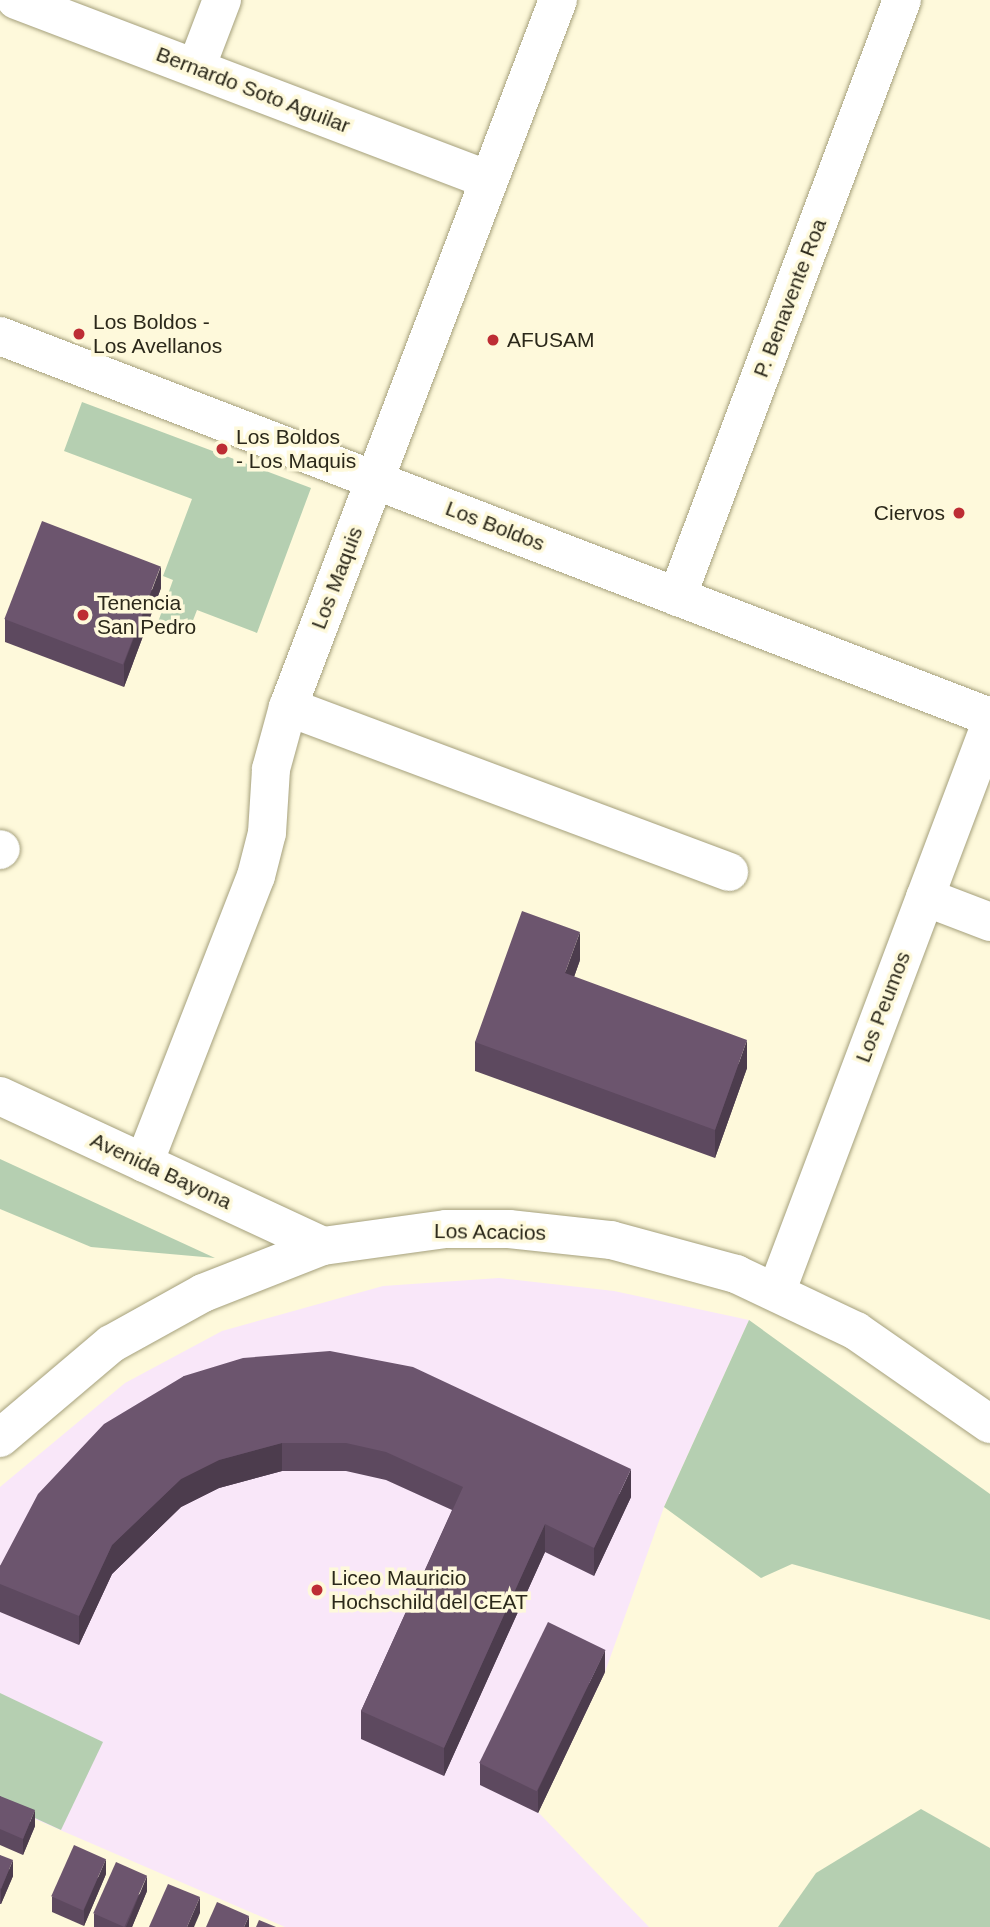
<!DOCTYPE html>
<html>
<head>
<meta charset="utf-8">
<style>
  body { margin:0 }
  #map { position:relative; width:990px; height:1927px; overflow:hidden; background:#fef9db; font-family:Helvetica,sans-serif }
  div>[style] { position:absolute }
  .education>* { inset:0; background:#f9e7f9 }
  .green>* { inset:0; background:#b5cfb1 }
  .roads { filter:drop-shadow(0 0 2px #a5a07c) drop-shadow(0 0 2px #a5a07c) }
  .minor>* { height:38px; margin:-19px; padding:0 19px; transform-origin:19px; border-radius:19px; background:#fff }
  .major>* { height:38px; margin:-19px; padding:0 19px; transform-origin:19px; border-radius:19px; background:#fff }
  .wall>* { inset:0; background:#5d495f }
  .shaded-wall>* { inset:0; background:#4c3c4d }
  .building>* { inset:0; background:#6c556e; transform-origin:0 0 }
  .dots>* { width:19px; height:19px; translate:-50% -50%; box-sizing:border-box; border:4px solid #fef9db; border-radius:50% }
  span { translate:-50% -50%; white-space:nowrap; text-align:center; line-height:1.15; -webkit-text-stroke:7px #fef9db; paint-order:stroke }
  .street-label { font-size:21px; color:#2b281a }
  .poi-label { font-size:21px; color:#2b281a }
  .left { translate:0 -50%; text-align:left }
  .right { translate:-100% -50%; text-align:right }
</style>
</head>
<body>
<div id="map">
  <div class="education">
    <div style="clip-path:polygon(499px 1278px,614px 1291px,749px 1320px,664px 1507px,605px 1672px,538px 1812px,649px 1927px,285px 1927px,0 1804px,0 1487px,125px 1383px,222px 1331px,383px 1286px)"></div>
  </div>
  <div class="green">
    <div style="clip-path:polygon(82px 402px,311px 488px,257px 633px,197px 610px,187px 636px,157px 625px,173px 580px,163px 576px,192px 499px,64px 451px)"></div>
    <div style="clip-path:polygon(0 1159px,215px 1258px,91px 1247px,0 1209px)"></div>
    <div style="clip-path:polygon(749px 1320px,990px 1494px,990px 1620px,792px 1564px,761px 1578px,664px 1507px)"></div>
    <div style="clip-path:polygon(0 1693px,103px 1742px,61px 1830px,0 1802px)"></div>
    <div style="clip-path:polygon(921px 1809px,990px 1848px,990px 1927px,778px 1927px,816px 1873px)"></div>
  </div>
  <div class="roads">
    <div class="minor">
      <div style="left:16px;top:0;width:506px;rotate:20.83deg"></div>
      <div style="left:196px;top:68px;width:73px;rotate:-69.1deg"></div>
      <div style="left:0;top:336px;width:1061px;rotate:21.05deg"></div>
      <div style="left:677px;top:597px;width:638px;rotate:-69.35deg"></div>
      <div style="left:288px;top:707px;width:471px;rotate:20.5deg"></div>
      <div style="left:0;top:850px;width:1px;rotate:-45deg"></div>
      <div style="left:925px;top:897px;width:70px;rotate:21deg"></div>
      <div style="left:144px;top:1163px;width:308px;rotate:-68.7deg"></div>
      <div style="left:256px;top:876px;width:44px;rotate:-75.7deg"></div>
      <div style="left:267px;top:833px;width:64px;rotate:-86.4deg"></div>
      <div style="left:271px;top:769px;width:64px;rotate:-74.7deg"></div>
      <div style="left:288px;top:707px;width:757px;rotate:-69.1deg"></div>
      <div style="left:777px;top:1290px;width:604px;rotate:-69.34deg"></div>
      <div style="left:0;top:1438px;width:145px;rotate:-40.3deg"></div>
      <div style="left:111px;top:1344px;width:105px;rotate:-29deg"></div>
      <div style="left:203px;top:1293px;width:129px;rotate:-21.4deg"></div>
    </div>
    <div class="major">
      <div style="left:0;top:1096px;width:356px;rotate:24.9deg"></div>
      <div style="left:323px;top:1246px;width:124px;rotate:-7.9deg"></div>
      <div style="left:446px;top:1229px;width:63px"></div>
      <div style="left:509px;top:1229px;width:103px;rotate:6.2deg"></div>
      <div style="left:611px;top:1240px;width:130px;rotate:15.2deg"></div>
      <div style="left:736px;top:1274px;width:133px;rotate:25.4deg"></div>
      <div style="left:856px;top:1331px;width:163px;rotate:34.8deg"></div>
    </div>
  </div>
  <div class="wall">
    <div style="clip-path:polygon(161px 588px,124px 687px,5px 642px,5px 619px)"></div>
    <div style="clip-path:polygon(580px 960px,574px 977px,747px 1068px,715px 1158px,475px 1071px,475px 1042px)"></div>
    <div style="clip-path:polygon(184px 1376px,631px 1497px,594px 1576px,545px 1552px,444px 1776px,361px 1739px,361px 1711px,452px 1510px,386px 1480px,346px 1471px,282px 1471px,219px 1488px,181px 1507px,112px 1574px,79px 1645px,0 1612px,0 1566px)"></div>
    <div style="clip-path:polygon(605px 1672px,538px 1813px,480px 1785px,480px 1763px)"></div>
    <div style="clip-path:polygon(0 1796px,35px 1826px,23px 1855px,0 1845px)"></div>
    <div style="clip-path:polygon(0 1855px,13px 1876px,1px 1904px,0 1904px)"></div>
    <div style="clip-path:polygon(106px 1874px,84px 1926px,52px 1912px,52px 1897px)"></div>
    <div style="clip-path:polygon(147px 1891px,132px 1927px,94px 1927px,94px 1914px)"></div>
  </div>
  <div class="shaded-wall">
    <div style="clip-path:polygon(161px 566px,161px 588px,124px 687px,124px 664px)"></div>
    <div style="clip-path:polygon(580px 932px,580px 960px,565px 1002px,565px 973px)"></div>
    <div style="clip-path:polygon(747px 1040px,747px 1068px,715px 1158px,715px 1130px)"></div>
    <div style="clip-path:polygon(282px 1443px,282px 1471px,219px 1488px,181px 1507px,112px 1574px,79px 1645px,79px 1616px,112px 1545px,181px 1479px,219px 1460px)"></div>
    <div style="clip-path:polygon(631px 1469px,631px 1497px,594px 1576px,594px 1548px)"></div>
    <div style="clip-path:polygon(545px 1524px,545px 1552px,444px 1776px,444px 1748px)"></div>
    <div style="clip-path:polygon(605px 1650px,605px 1672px,538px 1813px,538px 1790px)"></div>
    <div style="clip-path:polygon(35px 1810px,35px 1826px,23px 1855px,23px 1839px)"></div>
    <div style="clip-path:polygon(106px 1859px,106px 1874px,84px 1926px,84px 1910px)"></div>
    <div style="clip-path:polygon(13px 1860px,13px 1876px,1px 1904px,1px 1889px)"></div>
    <div style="clip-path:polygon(147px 1876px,147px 1891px,132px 1927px,126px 1927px)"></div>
    <div style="clip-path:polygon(200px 1897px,200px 1913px,194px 1927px,187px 1927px)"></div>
    <div style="clip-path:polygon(249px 1916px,249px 1927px,244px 1927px)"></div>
  </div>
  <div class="building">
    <div style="left:42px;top:521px;width:127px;height:105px;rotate:21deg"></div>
    <div style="clip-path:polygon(522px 911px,580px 932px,565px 973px,747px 1040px,715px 1130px,475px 1042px)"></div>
    <div style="clip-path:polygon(330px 1351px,413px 1367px,631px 1469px,594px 1548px,545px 1524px,444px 1748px,361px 1711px,463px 1487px,386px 1452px,346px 1443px,282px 1443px,219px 1460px,181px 1479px,112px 1545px,79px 1616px,0 1584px,0 1566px,38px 1494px,104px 1424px,184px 1376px,243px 1358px)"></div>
    <div style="left:548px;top:1622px;width:64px;height:157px;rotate:26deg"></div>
    <div style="clip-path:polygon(0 1796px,35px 1810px,23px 1839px,0 1829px)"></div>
    <div style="left:74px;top:1845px;width:35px;height:56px;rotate:24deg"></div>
    <div style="clip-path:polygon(0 1855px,13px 1860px,1px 1889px,0 1888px)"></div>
    <div style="left:116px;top:1862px;width:34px;height:56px;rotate:24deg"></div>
    <div style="clip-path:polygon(168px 1884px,200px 1897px,187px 1927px,149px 1927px)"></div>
    <div style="clip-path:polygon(217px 1902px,249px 1916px,244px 1927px,206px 1927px)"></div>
    <div style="clip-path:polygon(259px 1920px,276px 1927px,256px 1927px)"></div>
  </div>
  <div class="dots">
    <div style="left:79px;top:334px;background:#bd2d34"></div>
    <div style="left:493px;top:340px;background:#bd2d34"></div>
    <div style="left:222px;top:449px;background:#bd2d34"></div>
    <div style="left:959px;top:513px;background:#bd2d34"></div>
    <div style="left:83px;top:615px;background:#bd2d34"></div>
    <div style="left:317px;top:1590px;background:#bd2d34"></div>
  </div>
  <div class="street-label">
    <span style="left:253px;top:90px;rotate:21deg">Bernardo Soto Aguilar</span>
    <span style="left:790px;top:298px;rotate:-69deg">P. Benavente Roa</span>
    <span style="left:495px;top:526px;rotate:21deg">Los Boldos</span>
    <span style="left:337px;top:578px;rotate:-69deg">Los Maquis</span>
    <span style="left:883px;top:1007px;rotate:-69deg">Los Peumos</span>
    <span style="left:161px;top:1171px;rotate:25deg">Avenida Bayona</span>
    <span style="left:490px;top:1232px;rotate:1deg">Los Acacios</span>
  </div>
  <div class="poi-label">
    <span class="left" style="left:93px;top:334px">Los Boldos -<br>Los Avellanos</span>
    <span class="left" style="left:507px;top:340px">AFUSAM</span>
    <span class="left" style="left:236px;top:449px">Los Boldos<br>- Los Maquis</span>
    <span class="right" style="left:945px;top:513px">Ciervos</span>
    <span class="left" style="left:97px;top:615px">Tenencia<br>San Pedro</span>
    <span class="left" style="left:331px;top:1590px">Liceo Mauricio<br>Hochschild del CEAT</span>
  </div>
</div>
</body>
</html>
